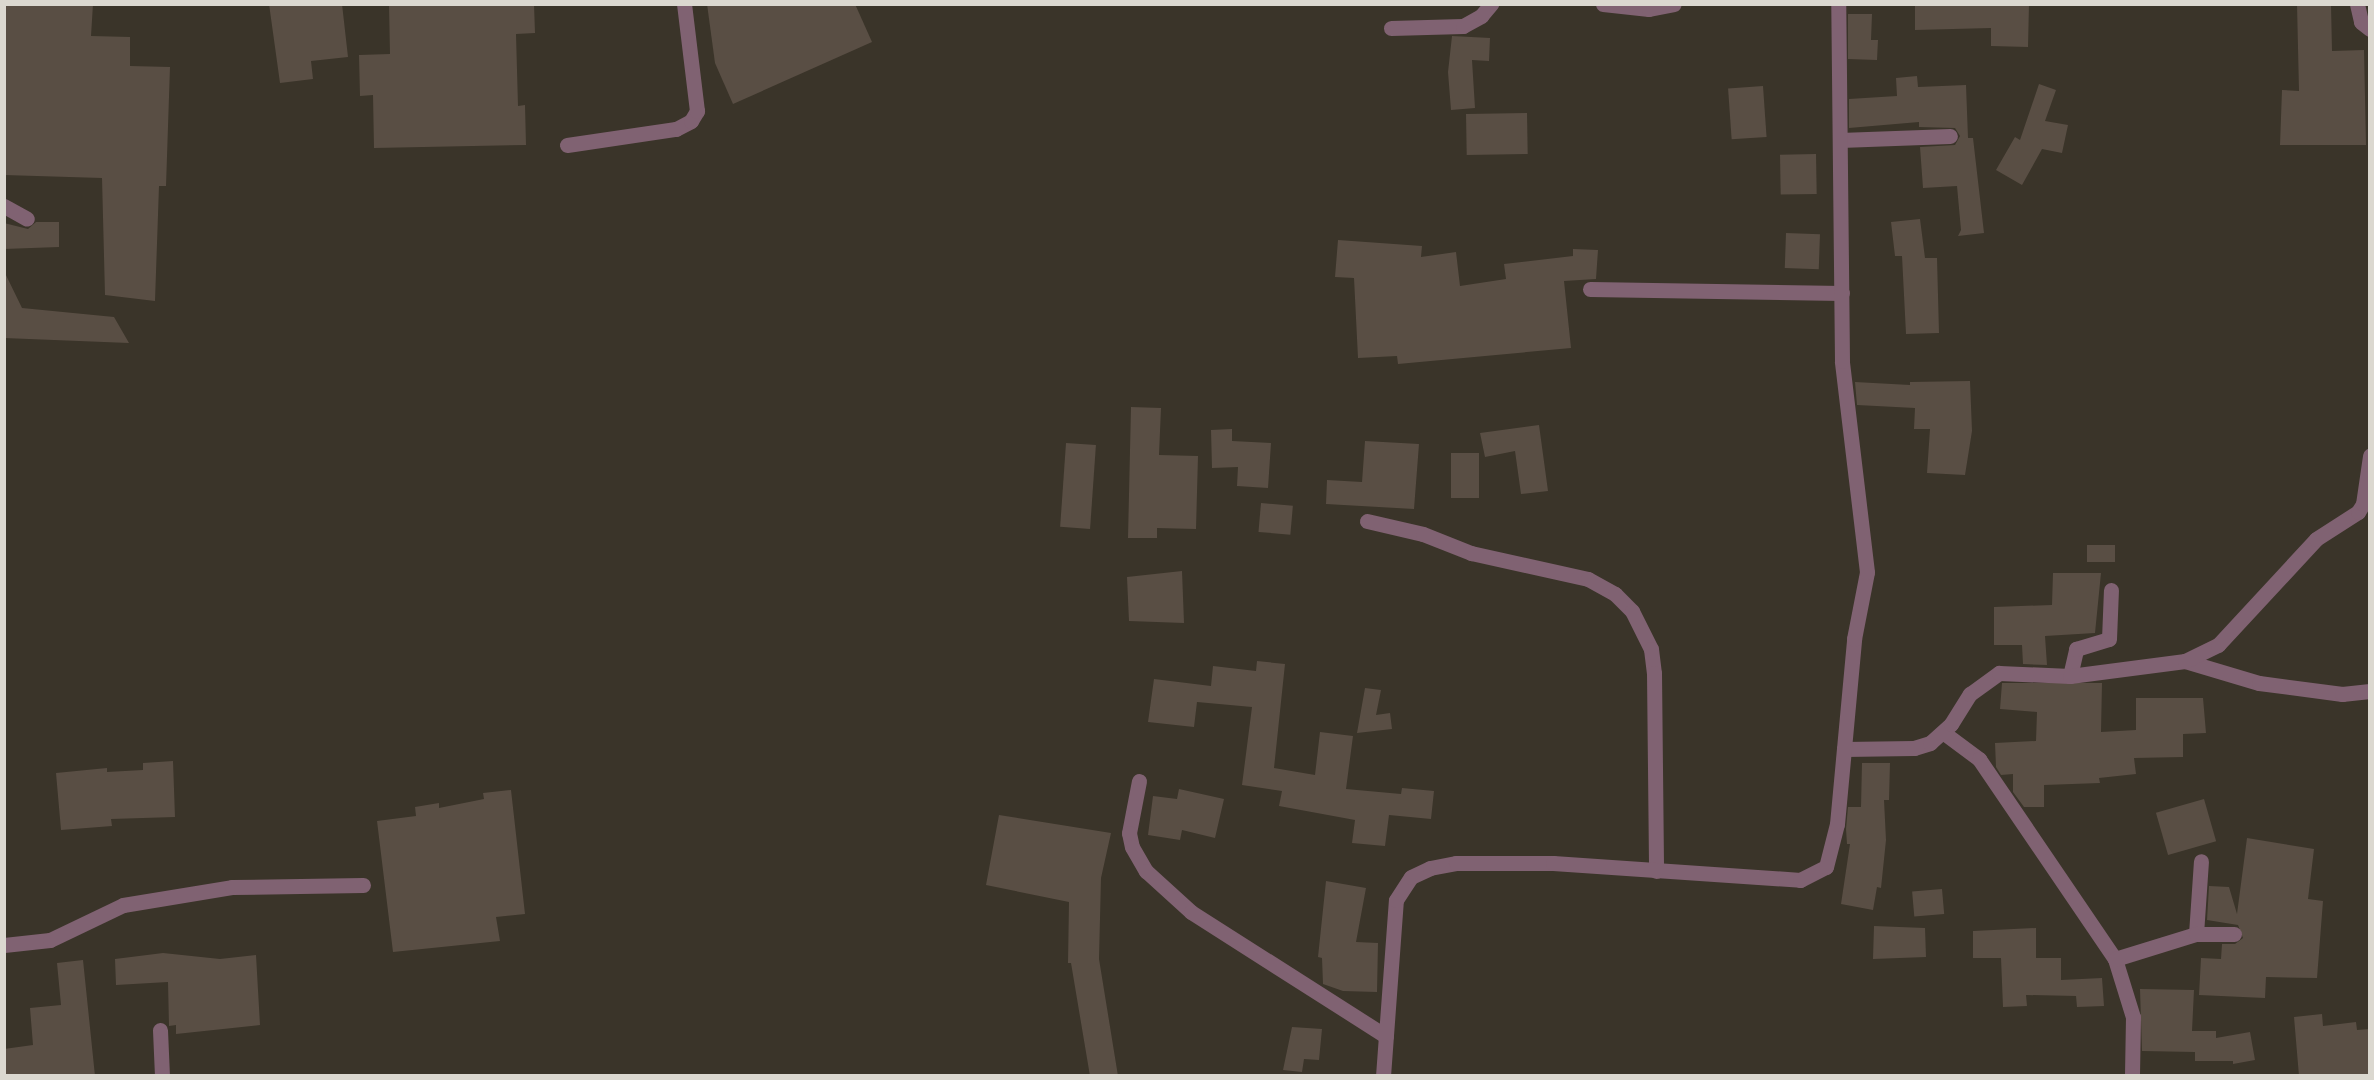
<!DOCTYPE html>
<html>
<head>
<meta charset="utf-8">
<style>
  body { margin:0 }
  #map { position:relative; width:2374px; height:1080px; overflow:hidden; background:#3a3429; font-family:Mulish,sans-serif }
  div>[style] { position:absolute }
  .building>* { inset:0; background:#594e44; transform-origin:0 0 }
  .minor>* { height:15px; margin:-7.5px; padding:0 7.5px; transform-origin:7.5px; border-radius:7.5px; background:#806272 }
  span { translate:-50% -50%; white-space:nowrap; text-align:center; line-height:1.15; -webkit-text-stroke:5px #3a3429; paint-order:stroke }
  .frame { position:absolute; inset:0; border:6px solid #dbd8d0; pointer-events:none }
</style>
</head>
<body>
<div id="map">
  <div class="building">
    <div style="clip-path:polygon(4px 4px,93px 4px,91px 36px,130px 37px,130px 66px,170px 67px,166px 186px,159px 186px,155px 301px,105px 295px,102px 178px,4px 175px)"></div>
    <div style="clip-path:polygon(269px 4px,342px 4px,348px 57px,311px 61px,313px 79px,280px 83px)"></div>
    <div style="clip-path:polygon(389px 4px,534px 4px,535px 33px,516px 34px,518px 106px,525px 105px,526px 145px,374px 148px,373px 95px,360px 96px,359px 55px,390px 54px)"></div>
    <div style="clip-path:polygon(707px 4px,855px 4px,872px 42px,733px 104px,715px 63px)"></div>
    <div style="clip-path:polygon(1915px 4px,2029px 4px,2028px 47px,1991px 46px,1991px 28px,1915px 30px)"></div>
    <div style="clip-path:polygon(2297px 4px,2331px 4px,2332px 51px,2364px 50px,2366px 145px,2280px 145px,2282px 90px,2299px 91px)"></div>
    <div style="clip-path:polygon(1848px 14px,1872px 14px,1871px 40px,1878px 40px,1877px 60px,1848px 59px)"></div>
    <div style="clip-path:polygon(1452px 36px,1490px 38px,1489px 61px,1472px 60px,1475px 108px,1451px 110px,1448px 72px)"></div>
    <div style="clip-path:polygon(1917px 76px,1918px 87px,1966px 85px,1968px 138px,1973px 138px,1984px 233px,1958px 236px,1961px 230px,1957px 186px,1923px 188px,1920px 147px,1955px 145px,1960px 136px,1955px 128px,1919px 127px,1919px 122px,1849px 128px,1849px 99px,1897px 96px,1896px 78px)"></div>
    <div style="clip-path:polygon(2039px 84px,2056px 90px,2045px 121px,2068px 125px,2062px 153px,2042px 149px,2022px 185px,1996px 170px,2015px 137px,2020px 140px)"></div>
    <div style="left:1763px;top:86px;width:51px;height:35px;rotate:86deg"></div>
    <div style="left:1527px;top:113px;width:41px;height:61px;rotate:89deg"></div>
    <div style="left:1816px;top:154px;width:40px;height:36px;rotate:89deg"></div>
    <div style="clip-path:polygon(1920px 219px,1925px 258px,1937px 258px,1939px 333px,1906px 334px,1902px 256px,1895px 256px,1891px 222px)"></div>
    <div style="clip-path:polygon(36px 222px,59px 222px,59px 247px,4px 249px,4px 223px,28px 229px)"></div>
    <div style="left:1786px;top:233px;width:34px;height:35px;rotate:2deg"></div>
    <div style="clip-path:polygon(1338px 240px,1422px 246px,1421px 257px,1456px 252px,1460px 286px,1506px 279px,1504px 264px,1573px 256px,1573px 249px,1598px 250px,1596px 279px,1564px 281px,1571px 348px,1398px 364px,1397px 356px,1358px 358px,1354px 278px,1335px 277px)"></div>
    <div style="clip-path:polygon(4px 271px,22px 308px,114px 317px,129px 343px,4px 338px)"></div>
    <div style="clip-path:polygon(1970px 381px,1972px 431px,1965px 475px,1927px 473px,1930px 429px,1914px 429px,1915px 408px,1857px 405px,1855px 382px,1910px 385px,1910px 382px)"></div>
    <div style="clip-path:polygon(1131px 407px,1161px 408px,1159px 455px,1198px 456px,1196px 529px,1157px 528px,1157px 538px,1128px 538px)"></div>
    <div style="clip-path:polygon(1539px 425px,1548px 491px,1521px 494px,1515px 451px,1485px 457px,1480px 433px)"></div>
    <div style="clip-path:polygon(1232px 429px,1232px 441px,1271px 443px,1268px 488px,1237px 486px,1238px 467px,1212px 468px,1211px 430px)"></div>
    <div style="clip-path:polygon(1365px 441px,1419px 444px,1414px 509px,1326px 504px,1327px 480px,1362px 482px)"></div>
    <div style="left:1066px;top:443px;width:30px;height:84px;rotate:4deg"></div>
    <div style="left:1479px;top:453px;width:45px;height:28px;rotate:90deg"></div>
    <div style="left:1261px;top:503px;width:32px;height:29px;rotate:5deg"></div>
    <div style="left:2087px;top:545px;width:28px;height:17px"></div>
    <div style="clip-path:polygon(1182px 571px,1184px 623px,1129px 621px,1127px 577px)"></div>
    <div style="clip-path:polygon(2053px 573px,2101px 573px,2095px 633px,2045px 636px,2047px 665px,2023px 664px,2022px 645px,1994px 645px,1994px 607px,2052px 605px)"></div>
    <div style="clip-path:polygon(1257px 661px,1285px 664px,1274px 768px,1315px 775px,1320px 732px,1353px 736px,1346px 789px,1401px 794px,1402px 788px,1434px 791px,1431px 819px,1389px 815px,1385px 846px,1352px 843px,1355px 820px,1279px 806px,1282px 791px,1242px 785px,1252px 707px,1197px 702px,1194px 727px,1148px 722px,1154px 679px,1211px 686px,1213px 666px,1256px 671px)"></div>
    <div style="clip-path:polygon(2002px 683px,2102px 683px,2101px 732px,2136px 730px,2136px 698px,2203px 698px,2206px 733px,2183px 734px,2183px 757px,2134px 758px,2136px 774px,2099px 778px,2100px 783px,2044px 785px,2044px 807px,2024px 807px,2013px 792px,2013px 774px,2001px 775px,1996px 767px,1995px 743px,2036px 741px,2037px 712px,2000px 709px)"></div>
    <div style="clip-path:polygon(1365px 688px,1381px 690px,1376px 715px,1390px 713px,1392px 729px,1357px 733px)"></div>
    <div style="clip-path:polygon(173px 761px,175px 817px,111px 819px,112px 826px,61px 830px,56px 773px,107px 768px,107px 772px,143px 770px,143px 763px)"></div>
    <div style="clip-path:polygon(1862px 763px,1890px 763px,1889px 800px,1884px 800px,1886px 840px,1881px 888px,1877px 887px,1873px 910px,1841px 904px,1850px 844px,1847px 844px,1846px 829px,1848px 807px,1861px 807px)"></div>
    <div style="clip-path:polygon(1179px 789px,1224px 799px,1215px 838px,1182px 830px,1180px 840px,1148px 835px,1153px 796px,1177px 799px)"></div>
    <div style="clip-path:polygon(511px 790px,525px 914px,496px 917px,500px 941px,393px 952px,377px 821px,416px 816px,415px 807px,439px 803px,439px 808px,484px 799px,483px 793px)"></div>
    <div style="left:2204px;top:799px;width:44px;height:50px;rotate:74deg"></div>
    <div style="clip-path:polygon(999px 815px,1111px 833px,1101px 878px,1099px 959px,1118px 1076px,1090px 1076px,1071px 963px,1068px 963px,1069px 902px,986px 885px)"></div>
    <div style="clip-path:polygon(2247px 838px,2314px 849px,2308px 899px,2323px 901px,2317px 978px,2266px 977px,2265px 998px,2199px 995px,2201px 958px,2221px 959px,2222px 944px,2235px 944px,2243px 938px,2238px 925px,2207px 920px,2209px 886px,2229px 887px,2237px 914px)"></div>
    <div style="clip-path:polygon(1326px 881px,1366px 888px,1356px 942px,1378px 943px,1377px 992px,1343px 991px,1323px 984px,1322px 958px,1318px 957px)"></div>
    <div style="left:1942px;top:889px;width:25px;height:30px;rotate:85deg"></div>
    <div style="clip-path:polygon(1874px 926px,1925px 928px,1926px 957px,1873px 959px)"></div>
    <div style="clip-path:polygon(2036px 928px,2036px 958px,2061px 958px,2061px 980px,2102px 978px,2104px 1006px,2077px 1007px,2076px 996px,2026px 995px,2027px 1006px,2003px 1007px,2001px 958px,1973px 958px,1973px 931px)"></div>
    <div style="clip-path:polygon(163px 953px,220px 959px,256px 955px,260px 1025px,176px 1034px,176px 1025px,169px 1026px,168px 982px,116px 985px,115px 959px)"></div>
    <div style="clip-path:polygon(83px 960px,95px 1076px,4px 1076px,4px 1049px,33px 1045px,30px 1008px,61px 1005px,57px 963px)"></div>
    <div style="clip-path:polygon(2140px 989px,2194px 990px,2192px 1031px,2216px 1031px,2216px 1038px,2250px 1032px,2255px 1060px,2233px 1064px,2233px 1061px,2195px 1061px,2195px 1052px,2142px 1051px)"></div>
    <div style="clip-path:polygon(2322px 1014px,2323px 1026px,2356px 1022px,2357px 1030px,2370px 1029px,2370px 1076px,2299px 1076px,2294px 1017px)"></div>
    <div style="clip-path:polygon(1292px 1027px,1322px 1029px,1319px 1060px,1304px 1059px,1302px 1072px,1283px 1070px)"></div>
  </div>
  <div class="minor">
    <div style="left:1603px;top:4px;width:46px;rotate:6.2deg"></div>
    <div style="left:1649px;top:9px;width:25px;rotate:-11deg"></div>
    <div style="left:2357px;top:4px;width:18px;rotate:77deg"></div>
    <div style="left:2361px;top:22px;width:11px;rotate:38deg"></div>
    <div style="left:1391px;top:28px;width:72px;rotate:-1.6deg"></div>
    <div style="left:1463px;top:26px;width:21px;rotate:-29deg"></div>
    <div style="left:1481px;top:16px;width:16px;rotate:-50deg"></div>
    <div style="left:1840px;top:140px;width:110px;rotate:-2.1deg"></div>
    <div style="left:567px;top:145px;width:110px;rotate:-8.4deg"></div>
    <div style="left:676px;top:129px;width:17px;rotate:-28deg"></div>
    <div style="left:691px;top:121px;width:12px;rotate:-59deg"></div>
    <div style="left:697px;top:111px;width:108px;rotate:-96.9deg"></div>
    <div style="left:4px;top:206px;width:26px;rotate:29deg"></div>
    <div style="left:1590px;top:289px;width:252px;rotate:0.9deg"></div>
    <div style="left:1367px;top:521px;width:57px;rotate:13.1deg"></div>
    <div style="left:1423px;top:534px;width:52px;rotate:21.6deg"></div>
    <div style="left:1471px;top:553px;width:120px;rotate:12.5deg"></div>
    <div style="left:1588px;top:579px;width:31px;rotate:29deg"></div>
    <div style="left:1615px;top:594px;width:24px;rotate:45deg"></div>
    <div style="left:1632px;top:611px;width:42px;rotate:63.4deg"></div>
    <div style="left:1651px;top:649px;width:24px;rotate:83deg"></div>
    <div style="left:1654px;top:673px;width:198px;rotate:89.4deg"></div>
    <div style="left:2185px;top:661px;width:77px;rotate:16.6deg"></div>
    <div style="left:2259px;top:683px;width:84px;rotate:7.5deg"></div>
    <div style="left:2342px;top:694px;width:28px;rotate:-6deg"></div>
    <div style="left:2070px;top:676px;width:28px;rotate:-77deg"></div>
    <div style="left:2076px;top:649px;width:34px;rotate:-17deg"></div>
    <div style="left:2109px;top:639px;width:49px;rotate:-87.7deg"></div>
    <div style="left:1944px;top:733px;width:44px;rotate:36.6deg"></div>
    <div style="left:1979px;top:759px;width:242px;rotate:55.8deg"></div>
    <div style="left:2115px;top:959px;width:61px;rotate:72.8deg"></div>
    <div style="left:2133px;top:1017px;width:59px;rotate:91deg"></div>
    <div style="left:1844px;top:749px;width:70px;rotate:-0.8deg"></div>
    <div style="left:1914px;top:748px;width:17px;rotate:-17deg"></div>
    <div style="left:1930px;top:743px;width:28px;rotate:-42deg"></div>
    <div style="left:1951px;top:724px;width:36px;rotate:-58deg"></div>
    <div style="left:1970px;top:694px;width:36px;rotate:-36deg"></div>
    <div style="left:1999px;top:673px;width:71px;rotate:2.4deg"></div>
    <div style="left:2070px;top:676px;width:116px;rotate:-7.4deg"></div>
    <div style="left:2185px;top:661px;width:37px;rotate:-26deg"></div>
    <div style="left:2218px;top:645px;width:144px;rotate:-47.2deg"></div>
    <div style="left:2316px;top:539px;width:50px;rotate:-32.7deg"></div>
    <div style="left:2358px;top:512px;width:9px;rotate:-58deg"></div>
    <div style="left:2363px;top:504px;width:49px;rotate:-81.7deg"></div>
    <div style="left:1139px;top:781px;width:53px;rotate:100.9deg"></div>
    <div style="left:1129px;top:833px;width:14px;rotate:78deg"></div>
    <div style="left:1132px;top:847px;width:28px;rotate:60deg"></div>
    <div style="left:1146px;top:871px;width:61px;rotate:42.3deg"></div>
    <div style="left:1191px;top:912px;width:231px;rotate:32.5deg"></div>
    <div style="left:2196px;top:934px;width:73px;rotate:-86.1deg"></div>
    <div style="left:4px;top:945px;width:46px;rotate:-6.2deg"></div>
    <div style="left:50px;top:940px;width:81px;rotate:-25.6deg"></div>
    <div style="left:123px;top:905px;width:110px;rotate:-9.4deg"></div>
    <div style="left:232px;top:887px;width:131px;rotate:-0.9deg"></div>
    <div style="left:2115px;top:959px;width:85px;rotate:-17.2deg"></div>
    <div style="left:2196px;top:934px;width:38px"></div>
    <div style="left:160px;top:1030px;width:46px;rotate:87.5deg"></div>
    <div style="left:1383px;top:1076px;width:176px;rotate:-85.8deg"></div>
    <div style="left:1396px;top:900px;width:27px;rotate:-57deg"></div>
    <div style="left:1411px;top:877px;width:21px;rotate:-25deg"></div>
    <div style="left:1430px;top:868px;width:26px;rotate:-11deg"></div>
    <div style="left:1456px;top:863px;width:97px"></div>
    <div style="left:1553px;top:863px;width:248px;rotate:3.9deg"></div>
    <div style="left:1800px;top:880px;width:29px;rotate:-27deg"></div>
    <div style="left:1826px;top:867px;width:44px;rotate:-75.7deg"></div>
    <div style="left:1837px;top:824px;width:186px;rotate:-84.7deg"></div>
    <div style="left:1854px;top:639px;width:68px;rotate:-79deg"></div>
    <div style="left:1867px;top:572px;width:212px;rotate:-96.8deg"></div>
    <div style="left:1842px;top:361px;width:357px;rotate:-90.6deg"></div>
  </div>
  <div class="frame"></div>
</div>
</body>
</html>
